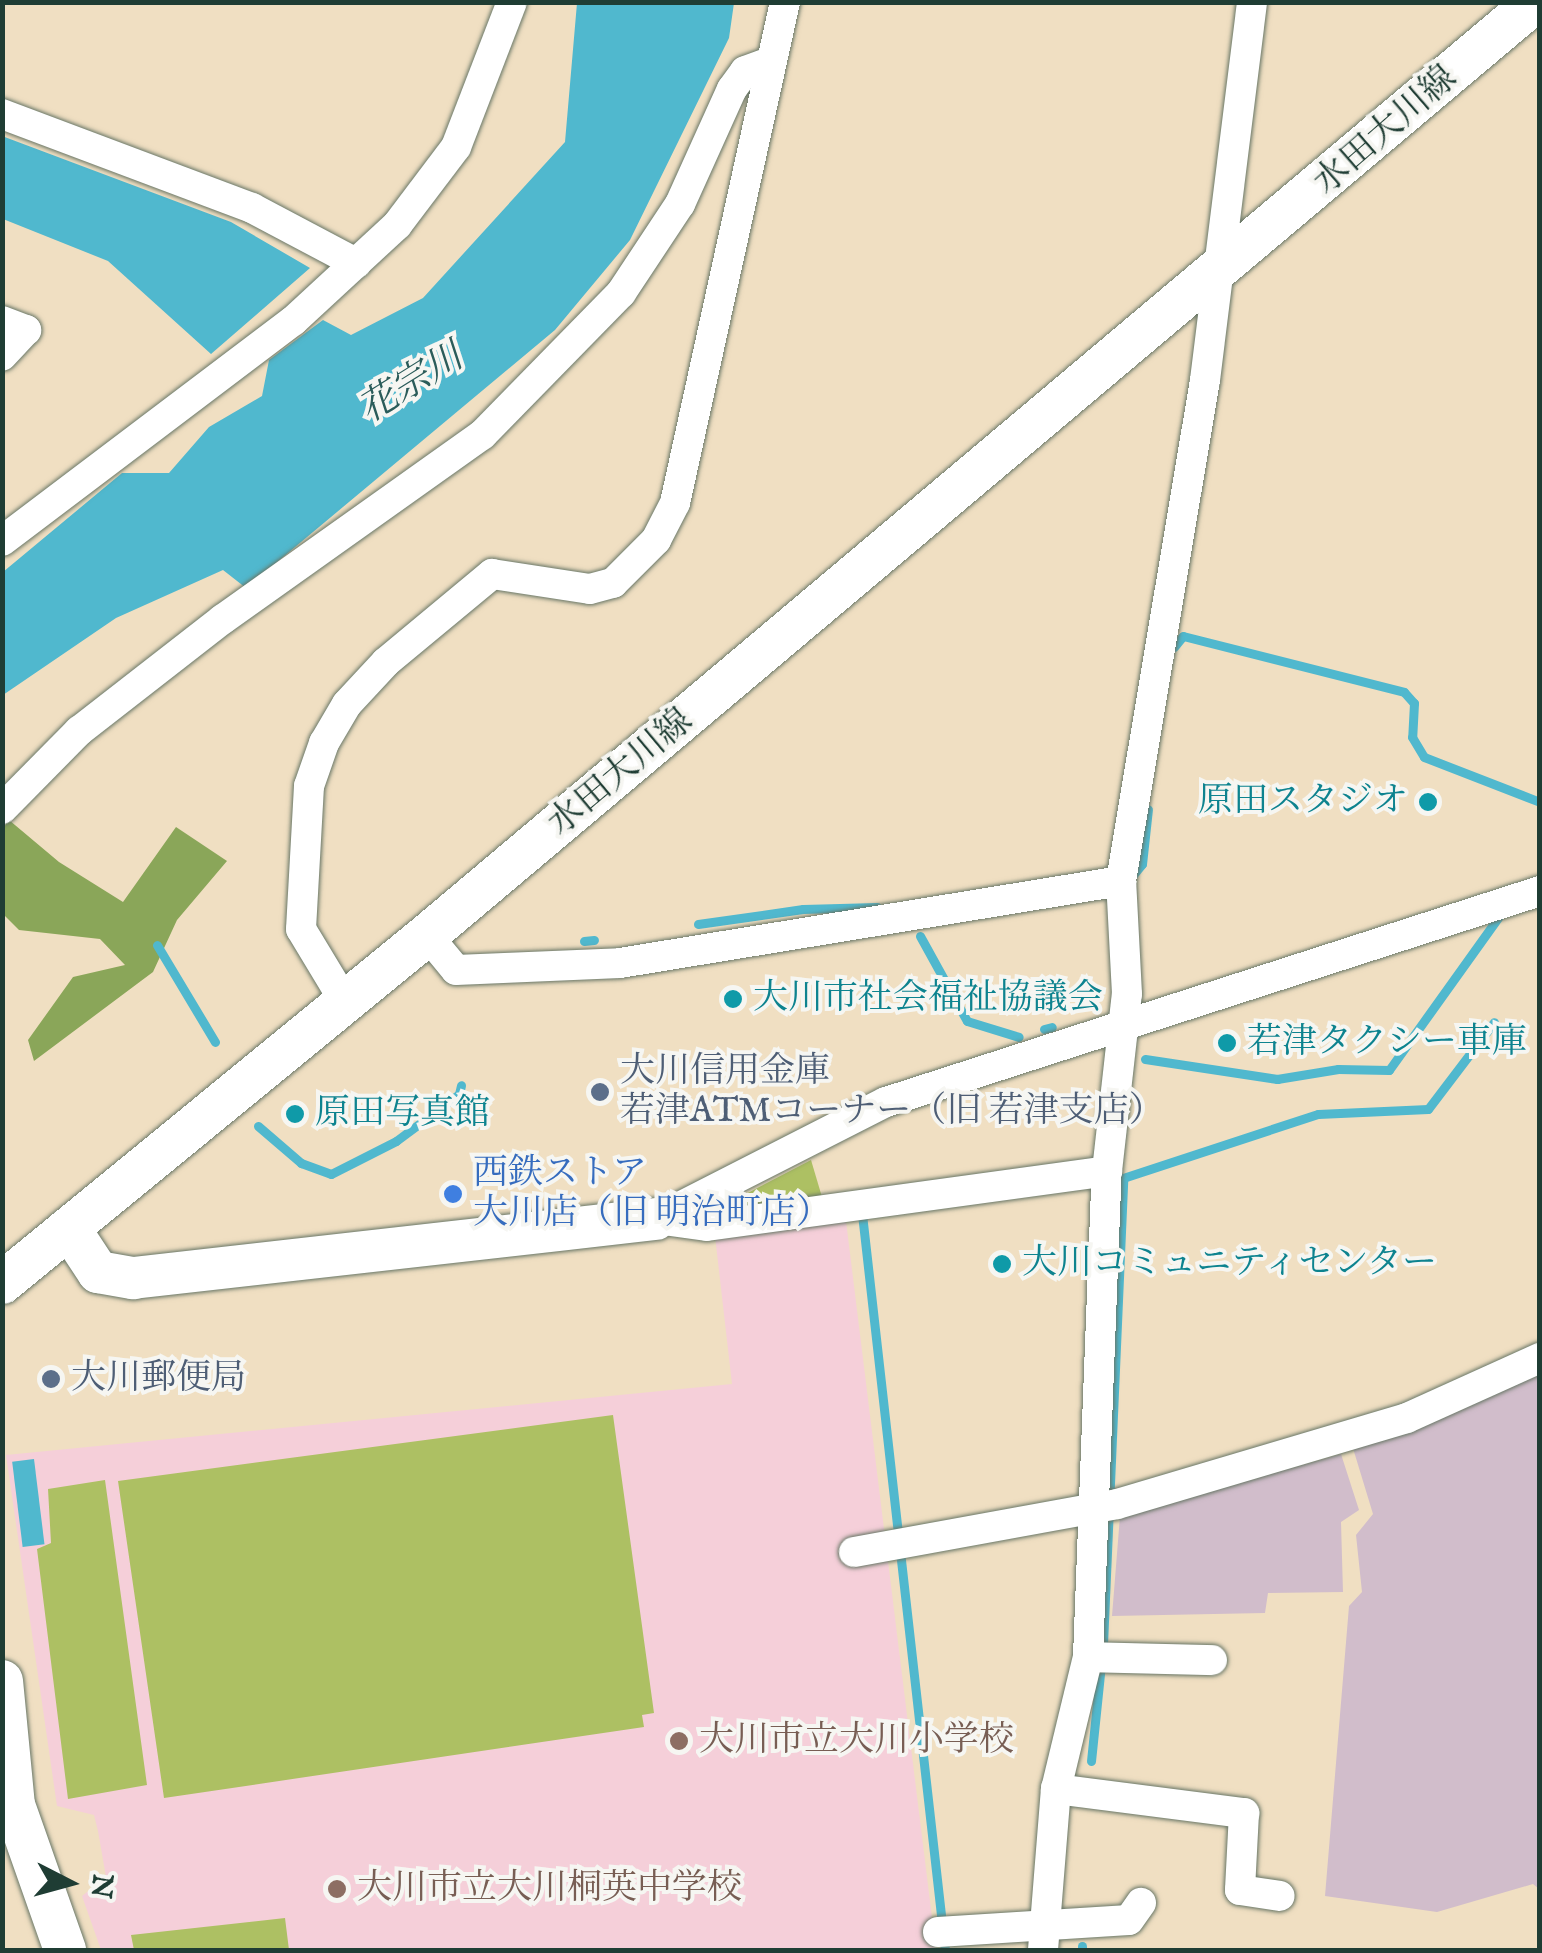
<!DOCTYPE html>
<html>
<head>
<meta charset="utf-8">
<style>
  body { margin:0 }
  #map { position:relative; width:1542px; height:1953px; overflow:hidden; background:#f0dfc2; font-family:"IM FELL English","Noto Serif JP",serif }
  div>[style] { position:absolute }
  .built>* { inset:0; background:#f5cfd9 }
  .industrial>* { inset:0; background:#d1bdcb }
  .green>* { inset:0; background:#adc063 }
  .forest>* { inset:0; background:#8aa659 }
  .water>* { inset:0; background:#50b8ce; transform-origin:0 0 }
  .stream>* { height:9px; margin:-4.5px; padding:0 4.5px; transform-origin:4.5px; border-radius:4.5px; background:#50b8ce }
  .roads { filter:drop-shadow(0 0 2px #687666) drop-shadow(0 0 2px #687666) }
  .street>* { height:30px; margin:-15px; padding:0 15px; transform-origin:15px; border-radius:15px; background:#fff }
  .secondary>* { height:42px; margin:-21px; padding:0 21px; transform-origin:21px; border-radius:21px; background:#fff }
  .dots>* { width:28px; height:28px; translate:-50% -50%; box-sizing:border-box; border:5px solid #f6f6f2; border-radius:50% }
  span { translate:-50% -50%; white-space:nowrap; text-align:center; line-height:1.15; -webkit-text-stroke:8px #f6f6f2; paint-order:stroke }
  .street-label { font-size:35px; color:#1f3d34 }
  .culture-label { font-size:35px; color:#0d838f }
  .right { translate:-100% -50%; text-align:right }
  .left { translate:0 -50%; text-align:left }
  .service-label { font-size:35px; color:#4e5e75 }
  .shop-label { font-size:35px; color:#366cbe }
  .education-label { font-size:35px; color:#785e54 }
  .water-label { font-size:38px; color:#2b5c5a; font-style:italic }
  .frame { position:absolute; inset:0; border:5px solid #1f3d34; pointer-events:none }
  .north { position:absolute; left:20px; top:1833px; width:100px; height:100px; -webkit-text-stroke:8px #f6f6f2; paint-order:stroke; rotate:96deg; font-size:28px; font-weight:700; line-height:40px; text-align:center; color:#1f3d34 }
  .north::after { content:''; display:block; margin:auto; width:35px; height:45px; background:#1f3d34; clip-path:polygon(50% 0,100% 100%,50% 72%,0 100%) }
</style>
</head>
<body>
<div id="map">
  <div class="built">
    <div style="clip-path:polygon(846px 1221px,936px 1950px,101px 1950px,82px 1896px,106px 1877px,98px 1831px,94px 1815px,57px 1806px,6px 1455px,732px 1384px,715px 1236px)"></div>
  </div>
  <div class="industrial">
    <div style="clip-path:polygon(1539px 1371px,1539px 1889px,1533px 1884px,1437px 1912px,1325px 1896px,1349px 1606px,1362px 1592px,1356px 1535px,1373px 1514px,1352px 1445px)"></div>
    <div style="clip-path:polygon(1341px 1454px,1359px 1510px,1341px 1522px,1343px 1592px,1268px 1593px,1265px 1613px,1112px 1616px,1120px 1516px)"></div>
  </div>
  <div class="green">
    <div style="clip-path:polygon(811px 1160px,822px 1197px,747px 1208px,742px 1196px)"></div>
    <div style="clip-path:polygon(613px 1415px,654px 1713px,642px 1715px,644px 1727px,164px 1798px,118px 1481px)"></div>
    <div style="clip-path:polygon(105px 1480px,147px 1785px,68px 1799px,37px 1549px,51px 1543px,48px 1489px)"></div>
    <div style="clip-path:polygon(285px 1918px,289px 1950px,134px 1950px,131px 1935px)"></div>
  </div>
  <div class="forest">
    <div style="clip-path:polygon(9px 820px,59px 862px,123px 902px,176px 827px,227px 861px,177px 920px,153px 972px,34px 1061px,28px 1040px,73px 977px,125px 965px,100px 939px,19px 930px,3px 914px,2px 830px)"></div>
  </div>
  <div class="water">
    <div style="clip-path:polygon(577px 3px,734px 3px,729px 38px,630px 240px,555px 330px,246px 588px,223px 570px,116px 618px,3px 695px,3px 572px,122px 473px,169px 473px,209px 427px,262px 396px,269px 360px,323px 320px,351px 335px,423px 298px,565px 142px)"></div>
    <div style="clip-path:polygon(2px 136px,231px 222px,310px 268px,211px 354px,108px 261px,3px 219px)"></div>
    <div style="left:34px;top:1459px;width:86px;height:22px;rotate:83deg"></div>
  </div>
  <div class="stream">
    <div style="left:1174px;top:647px;width:14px;rotate:-51deg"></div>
    <div style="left:1183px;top:636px;width:228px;rotate:14.2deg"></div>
    <div style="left:1404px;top:692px;width:15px;rotate:48deg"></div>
    <div style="left:1414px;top:703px;width:34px;rotate:93deg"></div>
    <div style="left:1412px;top:737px;width:23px;rotate:59deg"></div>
    <div style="left:1424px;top:757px;width:124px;rotate:21.2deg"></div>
    <div style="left:1133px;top:875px;width:14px;rotate:-51deg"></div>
    <div style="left:1142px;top:864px;width:55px;rotate:-83.8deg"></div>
    <div style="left:698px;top:924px;width:106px;rotate:-8.1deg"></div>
    <div style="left:803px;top:909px;width:74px;rotate:-1.5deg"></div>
    <div style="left:920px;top:936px;width:97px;rotate:61.1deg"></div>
    <div style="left:967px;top:1021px;width:54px;rotate:17.1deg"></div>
    <div style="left:584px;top:941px;width:10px;rotate:-6deg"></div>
    <div style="left:157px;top:945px;width:113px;rotate:59.1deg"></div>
    <div style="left:1044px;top:1029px;width:8px;rotate:-14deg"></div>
    <div style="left:1145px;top:1059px;width:134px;rotate:8.6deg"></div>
    <div style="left:1277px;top:1079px;width:62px;rotate:-9.3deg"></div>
    <div style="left:1338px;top:1069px;width:51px;rotate:1.1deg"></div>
    <div style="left:1389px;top:1070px;width:191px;rotate:-54.4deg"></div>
    <div style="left:258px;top:1126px;width:57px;rotate:40.7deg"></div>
    <div style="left:301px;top:1163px;width:32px;rotate:20deg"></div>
    <div style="left:331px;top:1174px;width:73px;rotate:-26.9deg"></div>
    <div style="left:396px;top:1141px;width:79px;rotate:-36.7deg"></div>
    <div style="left:459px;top:1094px;width:9px;rotate:-77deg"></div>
    <div style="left:862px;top:1214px;width:741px;rotate:83.57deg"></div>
    <div style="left:1103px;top:1644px;width:466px;rotate:-87.5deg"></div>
    <div style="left:1123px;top:1178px;width:205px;rotate:-18.2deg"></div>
    <div style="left:1318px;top:1114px;width:110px;rotate:-2.6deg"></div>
    <div style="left:1428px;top:1109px;width:109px;rotate:-52.8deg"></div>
    <div style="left:1091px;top:1761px;width:98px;rotate:-84.1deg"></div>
    <div style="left:1082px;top:1950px;width:4px;rotate:-90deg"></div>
  </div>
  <div class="roads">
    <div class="street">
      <div style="left:2px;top:114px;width:267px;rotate:20.6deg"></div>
      <div style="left:252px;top:208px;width:118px;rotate:27.9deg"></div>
      <div style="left:2px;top:321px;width:26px;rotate:21deg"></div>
      <div style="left:26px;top:330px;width:35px;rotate:133deg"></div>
      <div style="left:2px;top:541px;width:365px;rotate:-37.1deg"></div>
      <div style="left:293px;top:321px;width:142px;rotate:-42.7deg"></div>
      <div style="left:397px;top:225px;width:98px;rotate:-52.9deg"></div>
      <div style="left:456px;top:147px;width:155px;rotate:-68.9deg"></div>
      <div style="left:2px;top:809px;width:110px;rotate:-45.4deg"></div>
      <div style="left:79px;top:731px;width:182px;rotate:-37.9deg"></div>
      <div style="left:223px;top:619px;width:318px;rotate:-35.4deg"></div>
      <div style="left:482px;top:435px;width:199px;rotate:-45.6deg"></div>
      <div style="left:621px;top:293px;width:107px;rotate:-56.5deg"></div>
      <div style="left:680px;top:204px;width:126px;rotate:-65.7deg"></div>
      <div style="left:732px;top:89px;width:22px;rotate:-54deg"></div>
      <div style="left:745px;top:71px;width:27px;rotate:-20deg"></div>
      <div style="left:427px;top:935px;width:45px;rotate:50.4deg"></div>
      <div style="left:456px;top:970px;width:164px;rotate:-2.4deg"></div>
      <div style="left:620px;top:963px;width:508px;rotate:-9.3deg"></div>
      <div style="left:345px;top:1002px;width:85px;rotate:-121.1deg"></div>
      <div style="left:301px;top:929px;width:143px;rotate:-86.8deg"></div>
      <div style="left:309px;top:786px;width:46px;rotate:-70.8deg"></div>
      <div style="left:324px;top:743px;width:45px;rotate:-59.5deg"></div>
      <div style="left:347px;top:704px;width:57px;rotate:-47.1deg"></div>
      <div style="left:386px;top:662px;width:138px;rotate:-39.7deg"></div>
      <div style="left:492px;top:574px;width:99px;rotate:8.7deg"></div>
      <div style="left:590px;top:589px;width:24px;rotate:-15deg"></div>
      <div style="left:613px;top:583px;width:61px;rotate:-45deg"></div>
      <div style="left:656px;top:540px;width:42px;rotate:-62.8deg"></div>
      <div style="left:675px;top:503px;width:513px;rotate:-77.62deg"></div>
      <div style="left:656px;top:1219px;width:258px;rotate:-27deg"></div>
      <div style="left:886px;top:1102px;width:687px;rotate:-17.88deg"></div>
      <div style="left:656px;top:1219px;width:51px;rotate:7.8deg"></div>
      <div style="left:707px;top:1226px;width:404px;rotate:-7.8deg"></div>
      <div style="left:854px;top:1552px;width:267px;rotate:-10.3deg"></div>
      <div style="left:1117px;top:1504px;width:302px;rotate:-16.5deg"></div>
      <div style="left:1407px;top:1418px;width:146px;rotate:-24.3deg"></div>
      <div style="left:1088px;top:1657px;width:124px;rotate:1.4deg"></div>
      <div style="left:1056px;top:1789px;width:190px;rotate:7.3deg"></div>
      <div style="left:1244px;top:1813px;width:77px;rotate:93deg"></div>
      <div style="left:1240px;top:1890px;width:40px;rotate:8.5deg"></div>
      <div style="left:938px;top:1932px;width:191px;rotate:-3.6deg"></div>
      <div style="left:1129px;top:1920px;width:21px;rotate:-55deg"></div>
      <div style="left:1043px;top:1950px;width:162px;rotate:-85.4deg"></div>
      <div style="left:1056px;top:1789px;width:136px;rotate:-76.4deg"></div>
      <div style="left:1088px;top:1657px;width:486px;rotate:-87.8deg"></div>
      <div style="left:1107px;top:1171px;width:178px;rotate:-83.6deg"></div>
      <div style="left:1127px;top:994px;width:113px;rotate:-93deg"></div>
      <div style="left:1121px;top:881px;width:508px;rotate:-80.48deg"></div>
      <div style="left:1205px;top:380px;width:381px;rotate:-82.9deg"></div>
    </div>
    <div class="secondary">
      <div style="left:69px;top:1228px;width:53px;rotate:56.6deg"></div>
      <div style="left:98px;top:1272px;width:36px;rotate:10deg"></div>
      <div style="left:133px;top:1278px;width:526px;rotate:-6.44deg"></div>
      <div style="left:2px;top:1283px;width:549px;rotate:-39.31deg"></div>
      <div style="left:427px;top:935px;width:1449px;rotate:-40.1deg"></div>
      <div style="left:2px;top:1681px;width:125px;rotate:84.5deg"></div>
      <div style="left:14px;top:1805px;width:154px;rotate:70.6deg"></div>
    </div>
  </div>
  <div class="dots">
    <div style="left:1428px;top:802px;background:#0f9aa8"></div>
    <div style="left:733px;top:999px;background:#0f9aa8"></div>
    <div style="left:1227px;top:1043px;background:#0f9aa8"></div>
    <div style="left:600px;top:1092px;background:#5c6f8a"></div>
    <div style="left:295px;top:1114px;background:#0f9aa8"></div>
    <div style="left:453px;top:1194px;background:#3f7fe0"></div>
    <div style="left:1002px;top:1264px;background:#0f9aa8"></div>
    <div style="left:51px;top:1379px;background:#5c6f8a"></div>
    <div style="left:679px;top:1741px;background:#8d6e63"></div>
    <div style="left:337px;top:1889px;background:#8d6e63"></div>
  </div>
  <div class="street-label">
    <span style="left:1386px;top:131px;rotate:-41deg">水田大川線</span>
    <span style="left:621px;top:773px;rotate:-40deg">水田大川線</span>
  </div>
  <div class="culture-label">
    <span class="right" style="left:1408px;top:802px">原田スタジオ</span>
    <span class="left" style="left:753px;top:999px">大川市社会福祉協議会</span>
    <span class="left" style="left:1247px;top:1043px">若津タクシー車庫</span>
    <span class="left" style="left:315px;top:1114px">原田写真館</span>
    <span class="left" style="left:1022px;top:1264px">大川コミュニティセンター</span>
  </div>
  <div class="service-label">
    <span class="left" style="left:620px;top:1092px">大川信用金庫<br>若津ATMコーナー（旧 若津支店）</span>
    <span class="left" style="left:71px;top:1379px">大川郵便局</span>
  </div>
  <div class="shop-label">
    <span class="left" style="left:473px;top:1194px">西鉄ストア<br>大川店（旧 明治町店）</span>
  </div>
  <div class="education-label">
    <span class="left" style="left:699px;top:1741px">大川市立大川小学校</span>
    <span class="left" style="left:357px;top:1889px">大川市立大川桐英中学校</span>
  </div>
  <div class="water-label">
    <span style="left:412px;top:385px;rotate:-32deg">花宗川</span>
  </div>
  <div class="frame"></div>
  <div class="north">N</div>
</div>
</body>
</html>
